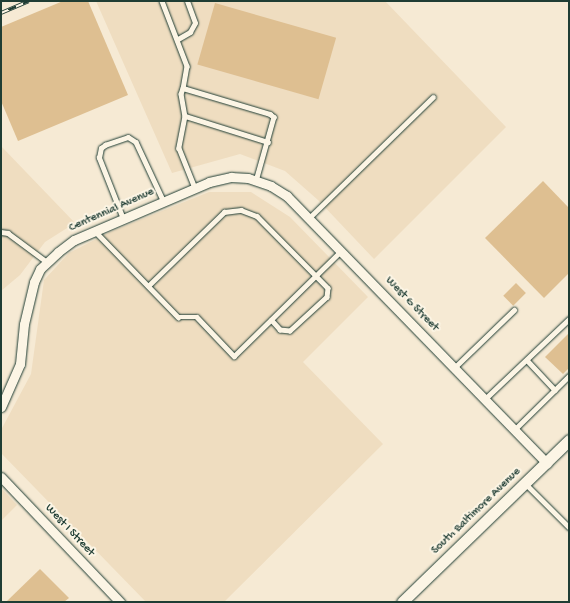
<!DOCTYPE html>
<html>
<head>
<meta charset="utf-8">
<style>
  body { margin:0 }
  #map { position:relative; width:570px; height:603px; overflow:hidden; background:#f6ead4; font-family:"Gochi Hand",sans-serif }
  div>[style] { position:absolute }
  .built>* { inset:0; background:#efddc0 }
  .building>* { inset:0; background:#debf91; transform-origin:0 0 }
  .roads { filter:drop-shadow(0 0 1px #1f3d34) drop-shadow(0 0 1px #1f3d34) }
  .service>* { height:4.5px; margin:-2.25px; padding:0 2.25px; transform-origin:2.25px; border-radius:2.25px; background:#fcf5e5 }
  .minor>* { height:9px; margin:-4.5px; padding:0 4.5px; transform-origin:4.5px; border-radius:4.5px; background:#fcf5e5 }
  .tertiary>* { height:11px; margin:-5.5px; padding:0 5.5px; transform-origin:5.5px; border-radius:5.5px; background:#fcf5e5 }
  .rail>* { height:4px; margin-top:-2px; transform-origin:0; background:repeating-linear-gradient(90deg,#fcf5e5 0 8px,#1f3d34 0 16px); box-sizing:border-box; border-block:1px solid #1f3d34 }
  span { translate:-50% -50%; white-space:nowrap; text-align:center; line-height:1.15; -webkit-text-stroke:4px #fcf5e5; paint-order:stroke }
  .street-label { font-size:12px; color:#1f3d34 }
  .frame { position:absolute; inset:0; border:2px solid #1f3d34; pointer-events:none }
</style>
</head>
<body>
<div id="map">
  <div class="built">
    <div style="clip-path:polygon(96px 1px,385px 1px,506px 127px,374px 259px,318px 200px,285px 171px,240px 154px,172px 173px)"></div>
    <div style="clip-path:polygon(1px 146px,75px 223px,45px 242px,20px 275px,1px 291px)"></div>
    <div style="clip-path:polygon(209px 192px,251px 192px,290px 217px,368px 297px,303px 362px,383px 444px,224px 602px,146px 602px,1px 453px,1px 430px,31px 374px,44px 280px,69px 253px,110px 232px)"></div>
    <div style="clip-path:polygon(1px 488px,17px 505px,1px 521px)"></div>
  </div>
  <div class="building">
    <div style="clip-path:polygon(63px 1px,88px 1px,128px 95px,18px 141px,1px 101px,1px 27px)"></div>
    <div style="left:215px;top:3px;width:126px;height:64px;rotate:16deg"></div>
    <div style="clip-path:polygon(543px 181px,569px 208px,569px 273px,544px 298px,485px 238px)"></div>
    <div style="left:516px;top:283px;width:14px;height:18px;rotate:45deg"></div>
    <div style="clip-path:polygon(569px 333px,569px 368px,563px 374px,545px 357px)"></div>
    <div style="clip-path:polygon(40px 569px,69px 598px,64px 602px,6px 602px)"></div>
  </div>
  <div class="roads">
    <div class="service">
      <div style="left:162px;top:1px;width:70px;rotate:69deg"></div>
      <div style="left:187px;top:66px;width:22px;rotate:100deg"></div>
      <div style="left:183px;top:88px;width:91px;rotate:16.6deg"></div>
      <div style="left:270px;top:114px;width:5px;rotate:37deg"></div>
      <div style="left:274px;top:117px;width:66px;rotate:105.7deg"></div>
      <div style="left:178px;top:39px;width:14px;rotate:-30deg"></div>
      <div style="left:190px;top:32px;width:10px;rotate:-61deg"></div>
      <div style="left:195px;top:23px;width:23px;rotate:-110deg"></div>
      <div style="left:183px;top:88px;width:6px;rotate:108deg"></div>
      <div style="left:181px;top:94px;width:22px;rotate:80deg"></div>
      <div style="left:185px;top:116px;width:87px;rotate:17.4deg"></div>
      <div style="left:185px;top:116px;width:33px;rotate:101deg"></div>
      <div style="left:179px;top:148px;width:43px;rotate:68.2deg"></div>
      <div style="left:309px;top:218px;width:173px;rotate:-44.3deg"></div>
      <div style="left:123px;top:219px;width:66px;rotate:-111.5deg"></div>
      <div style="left:99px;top:158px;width:10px;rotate:-79deg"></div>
      <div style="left:101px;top:148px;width:5px;rotate:-37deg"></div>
      <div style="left:105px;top:145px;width:24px;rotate:-19deg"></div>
      <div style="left:128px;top:137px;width:9px;rotate:32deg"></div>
      <div style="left:136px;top:142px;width:66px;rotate:65deg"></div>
      <div style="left:95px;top:231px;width:120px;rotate:46deg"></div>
      <div style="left:178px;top:317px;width:19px"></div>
      <div style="left:197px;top:317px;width:54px;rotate:46.5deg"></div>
      <div style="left:234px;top:356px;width:150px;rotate:-44.5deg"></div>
      <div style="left:1px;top:232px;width:7px;rotate:8deg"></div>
      <div style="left:8px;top:233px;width:49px;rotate:36.6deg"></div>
      <div style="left:148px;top:286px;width:106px;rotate:-44.2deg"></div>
      <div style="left:224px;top:212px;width:17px;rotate:-7deg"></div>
      <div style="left:241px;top:210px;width:17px;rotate:21deg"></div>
      <div style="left:257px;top:216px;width:101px;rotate:45.4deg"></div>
      <div style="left:328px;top:288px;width:9px;rotate:96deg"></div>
      <div style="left:327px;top:297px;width:50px;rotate:137.4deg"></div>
      <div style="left:290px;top:331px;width:10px;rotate:-174deg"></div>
      <div style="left:280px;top:330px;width:13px;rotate:-132deg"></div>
      <div style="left:527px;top:360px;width:41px;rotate:47deg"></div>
      <div style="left:455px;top:367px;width:82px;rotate:-44deg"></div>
      <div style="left:485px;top:399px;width:116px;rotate:-43.6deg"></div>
      <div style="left:515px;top:429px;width:76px;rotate:-44.5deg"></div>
      <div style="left:526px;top:484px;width:61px;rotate:45deg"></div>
    </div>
    <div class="minor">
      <div style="left:1px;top:407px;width:47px;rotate:-66.2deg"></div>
      <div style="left:20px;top:364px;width:40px;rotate:-84.3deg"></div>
      <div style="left:24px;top:324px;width:43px;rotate:-76.6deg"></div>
      <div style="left:34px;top:282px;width:14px;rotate:-65deg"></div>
      <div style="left:40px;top:269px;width:25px;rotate:-43deg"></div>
      <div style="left:58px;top:252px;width:20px;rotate:-37deg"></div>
      <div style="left:74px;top:240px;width:147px;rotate:-23.2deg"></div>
      <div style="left:209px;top:182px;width:23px;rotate:-13deg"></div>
      <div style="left:231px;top:177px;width:17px;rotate:3deg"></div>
      <div style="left:248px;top:178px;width:24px;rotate:19deg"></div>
      <div style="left:271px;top:186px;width:19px;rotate:32deg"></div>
      <div style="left:287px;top:196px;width:373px;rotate:45.8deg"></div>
      <div style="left:1px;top:477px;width:173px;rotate:46.4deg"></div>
    </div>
    <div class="tertiary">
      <div style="left:402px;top:602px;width:233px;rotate:-44.1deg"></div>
    </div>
  </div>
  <div class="rail">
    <div style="left:1px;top:13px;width:30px;rotate:-23deg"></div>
  </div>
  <div class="street-label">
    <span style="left:112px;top:211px;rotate:-24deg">Centennial Avenue</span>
    <span style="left:411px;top:305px;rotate:46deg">West G Street</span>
    <span style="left:477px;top:512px;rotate:-44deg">South Baltimore Avenue</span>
    <span style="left:69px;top:531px;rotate:47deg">West I Street</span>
  </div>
  <div class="frame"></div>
</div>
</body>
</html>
